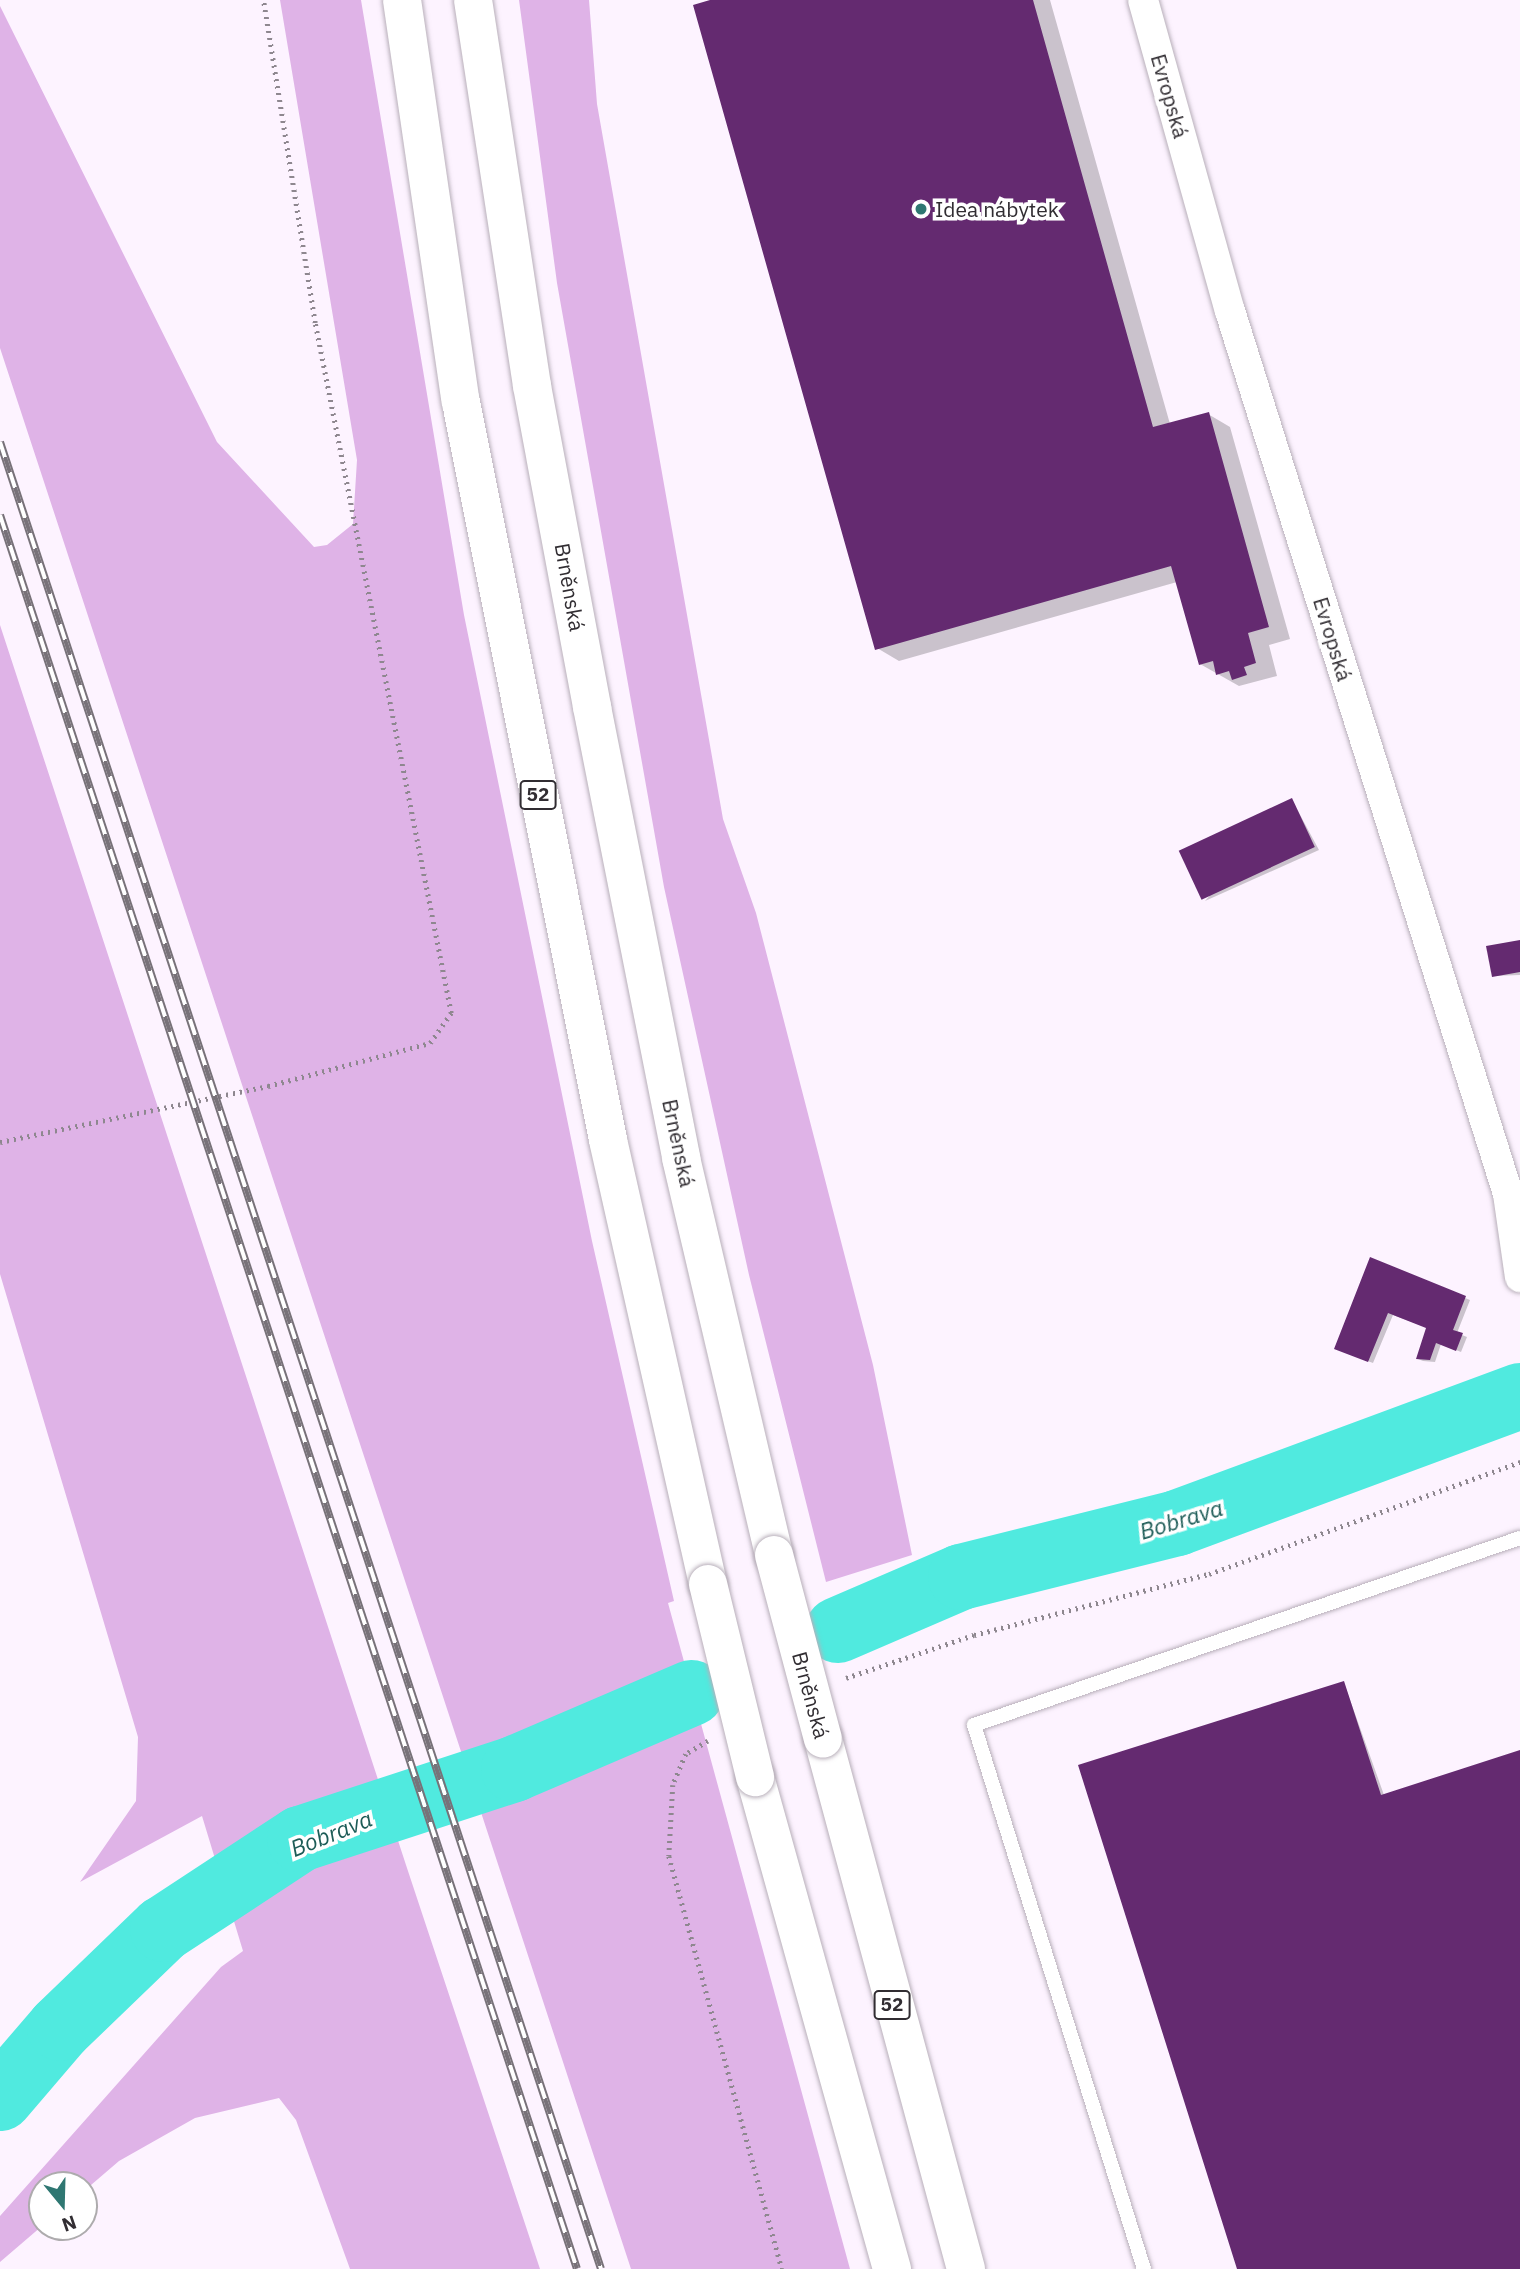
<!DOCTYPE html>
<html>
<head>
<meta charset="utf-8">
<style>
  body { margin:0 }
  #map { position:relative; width:1520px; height:2269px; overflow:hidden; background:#fdf3ff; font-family:"IBM Plex Sans",sans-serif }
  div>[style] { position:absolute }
  .green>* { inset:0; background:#dfb3e7 }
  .shadow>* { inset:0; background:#0003 }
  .river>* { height:66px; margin:-33px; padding:0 33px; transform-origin:33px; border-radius:33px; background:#50eadf }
  .building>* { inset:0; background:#642a70; transform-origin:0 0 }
  .path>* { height:4.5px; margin-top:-2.25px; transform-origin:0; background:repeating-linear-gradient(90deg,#8e878f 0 2px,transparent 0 7px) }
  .roads { filter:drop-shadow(0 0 2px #b8afba) drop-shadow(0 0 2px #b8afba) }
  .service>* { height:14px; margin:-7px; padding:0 7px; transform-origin:7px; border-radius:7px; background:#fff }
  .minor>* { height:30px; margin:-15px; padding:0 15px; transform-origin:15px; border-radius:15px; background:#fff }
  .trunk>* { height:38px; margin:-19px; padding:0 19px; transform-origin:19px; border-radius:19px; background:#fff }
  .rail>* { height:8px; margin-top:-4px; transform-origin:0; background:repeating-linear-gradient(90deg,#fff 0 16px,#787279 0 32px); box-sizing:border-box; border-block:2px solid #787279 }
  .bridges { filter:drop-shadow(0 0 2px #b8afba) drop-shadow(0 0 2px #b8afba) }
  .trunk-bridge>* { height:38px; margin:-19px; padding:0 19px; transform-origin:19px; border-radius:19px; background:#fff }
  .dots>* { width:19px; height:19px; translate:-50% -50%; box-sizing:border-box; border:4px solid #fff; border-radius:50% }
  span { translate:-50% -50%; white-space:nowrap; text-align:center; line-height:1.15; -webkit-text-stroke:7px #fff; paint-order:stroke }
  .shield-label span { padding:2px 5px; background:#fff; border:2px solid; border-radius:5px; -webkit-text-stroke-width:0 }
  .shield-label { font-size:19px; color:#312d32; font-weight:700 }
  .street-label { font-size:21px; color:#312d32 }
  .poi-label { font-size:21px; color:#312d32 }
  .left { translate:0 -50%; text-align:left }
  .water-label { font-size:23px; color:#1d5c57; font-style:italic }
  .north { position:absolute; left:28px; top:2171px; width:70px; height:70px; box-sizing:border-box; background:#fff; border:2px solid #adabad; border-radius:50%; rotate:161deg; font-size:19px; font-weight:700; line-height:28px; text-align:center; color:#312d32 }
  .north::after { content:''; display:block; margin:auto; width:24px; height:32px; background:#2f7772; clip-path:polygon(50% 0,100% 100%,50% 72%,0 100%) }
</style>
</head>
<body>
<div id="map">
  <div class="green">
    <div style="clip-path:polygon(280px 0,361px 0,464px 615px,592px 1241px,674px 1601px,668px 1603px,850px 2269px,631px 2269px,0 348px,0 6px,217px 442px,314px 547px,327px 545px,353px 524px,357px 460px)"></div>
    <div style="clip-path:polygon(519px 0,589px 0,597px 104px,723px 819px,756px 913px,873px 1365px,912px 1555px,826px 1582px,749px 1275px,664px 887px,557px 283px)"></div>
    <div style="clip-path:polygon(0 625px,406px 1865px,540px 2269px,350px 2269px,296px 2120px,279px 2098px,195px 2118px,119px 2161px,84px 2191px,84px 2185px,42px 2185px,42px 2226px,0 2262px,0 2216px,221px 1967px,243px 1951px,202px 1816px,80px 1882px,136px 1801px,138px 1737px,0 1274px)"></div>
  </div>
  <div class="shadow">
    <div style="clip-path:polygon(717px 0,1050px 0,1170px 424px,1208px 414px,1230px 427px,1290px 639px,1269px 645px,1277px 676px,1239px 686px,1200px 664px,1177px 582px,899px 661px,877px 648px)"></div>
    <div style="clip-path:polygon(1292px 800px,1319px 850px,1205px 901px)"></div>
    <div style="clip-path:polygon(1520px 942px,1520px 975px,1493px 976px)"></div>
    <div style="clip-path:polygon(1371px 1259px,1470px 1300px,1457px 1333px,1467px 1337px,1461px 1352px,1441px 1344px,1435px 1362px,1423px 1361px,1418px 1359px,1428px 1328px,1393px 1315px,1373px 1363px,1341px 1351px)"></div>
    <div style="clip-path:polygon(1344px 1683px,1384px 1795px,1520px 1752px,1520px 2269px,1239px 2269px)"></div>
  </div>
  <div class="river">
    <div style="left:838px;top:1630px;width:134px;rotate:-23.3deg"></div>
    <div style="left:961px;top:1577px;width:223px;rotate:-14deg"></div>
    <div style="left:1177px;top:1523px;width:366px;rotate:-20.3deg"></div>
    <div style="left:0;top:2098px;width:92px;rotate:-49.4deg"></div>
    <div style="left:60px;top:2028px;width:143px;rotate:-43.9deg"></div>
    <div style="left:163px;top:1929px;width:164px;rotate:-33.3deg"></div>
    <div style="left:300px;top:1839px;width:225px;rotate:-18.1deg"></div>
    <div style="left:514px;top:1769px;width:193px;rotate:-23.2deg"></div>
  </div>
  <div class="building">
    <div style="clip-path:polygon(710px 0,1033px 0,1153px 427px,1209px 412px,1269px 627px,1248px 633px,1256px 663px,1244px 667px,1247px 675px,1232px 680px,1229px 671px,1216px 675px,1213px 661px,1199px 665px,1171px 566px,875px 650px,693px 5px)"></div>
    <div style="left:1292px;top:798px;width:54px;height:125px;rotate:65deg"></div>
    <div style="clip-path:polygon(1520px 940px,1520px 972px,1492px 977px,1486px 946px)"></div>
    <div style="clip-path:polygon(1370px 1257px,1466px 1296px,1453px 1330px,1463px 1333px,1456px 1351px,1436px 1343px,1430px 1360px,1416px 1359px,1426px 1328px,1388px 1313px,1368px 1362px,1334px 1349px)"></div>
    <div style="clip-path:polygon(1344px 1681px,1381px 1795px,1520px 1750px,1520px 2269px,1237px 2269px,1078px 1765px)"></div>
  </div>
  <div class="path">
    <div style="left:0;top:1142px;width:274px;rotate:-11.8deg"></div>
    <div style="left:268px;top:1086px;width:168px;rotate:-14.9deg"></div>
    <div style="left:430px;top:1043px;width:37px;rotate:-55deg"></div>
    <div style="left:451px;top:1013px;width:703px;rotate:-101.15deg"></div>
    <div style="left:315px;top:323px;width:327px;rotate:-99.1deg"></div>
    <div style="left:846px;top:1678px;width:135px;rotate:-18.6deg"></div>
    <div style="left:974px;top:1635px;width:243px;rotate:-14.6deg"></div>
    <div style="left:1209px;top:1574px;width:331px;rotate:-19.8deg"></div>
    <div style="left:708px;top:1741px;width:26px;rotate:149deg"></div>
    <div style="left:686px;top:1754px;width:34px;rotate:113deg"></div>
    <div style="left:673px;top:1785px;width:71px;rotate:93.2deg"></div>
    <div style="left:669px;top:1856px;width:428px;rotate:74.7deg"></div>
  </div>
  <div class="roads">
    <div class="service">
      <div style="left:1144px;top:2269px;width:570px;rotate:-107.35deg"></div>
      <div style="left:974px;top:1725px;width:577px;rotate:-18.91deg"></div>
    </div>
    <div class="minor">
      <div style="left:1143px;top:0;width:323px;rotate:74.4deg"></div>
      <div style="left:1230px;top:311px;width:926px;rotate:72.52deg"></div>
      <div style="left:1508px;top:1194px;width:84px;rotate:81.8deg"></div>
    </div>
    <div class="trunk">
      <div style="left:402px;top:0;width:406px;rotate:81.7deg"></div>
      <div style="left:461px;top:402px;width:752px;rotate:78.73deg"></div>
      <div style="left:608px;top:1140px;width:455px;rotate:77.3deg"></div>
      <div style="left:473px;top:0;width:390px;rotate:81.3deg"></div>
      <div style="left:532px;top:386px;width:327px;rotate:79.4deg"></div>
      <div style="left:592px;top:707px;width:460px;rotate:78.8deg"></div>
      <div style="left:681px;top:1158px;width:408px;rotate:76.8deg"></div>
      <div style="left:823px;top:1739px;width:549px;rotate:74.9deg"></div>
      <div style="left:755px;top:1777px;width:511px;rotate:74.44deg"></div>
    </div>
  </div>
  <div class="rail">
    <div style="left:0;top:442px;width:1923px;rotate:71.79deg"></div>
    <div style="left:0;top:515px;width:1846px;rotate:71.79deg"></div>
  </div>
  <div class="bridges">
    <div class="trunk-bridge">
      <div style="left:774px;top:1555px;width:190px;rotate:75.1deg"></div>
      <div style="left:708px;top:1584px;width:199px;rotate:76.3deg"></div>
    </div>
  </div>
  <div class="dots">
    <div style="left:921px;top:209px;background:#2f7772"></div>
  </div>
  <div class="shield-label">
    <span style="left:538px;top:795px">52</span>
    <span style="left:892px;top:2005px">52</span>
  </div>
  <div class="street-label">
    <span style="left:1170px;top:96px;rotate:74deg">Evropská</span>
    <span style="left:570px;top:587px;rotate:80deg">Brněnská</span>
    <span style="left:1333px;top:639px;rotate:73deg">Evropská</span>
    <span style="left:679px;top:1143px;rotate:78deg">Brněnská</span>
    <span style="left:811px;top:1695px;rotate:75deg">Brněnská</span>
  </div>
  <div class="poi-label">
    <span class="left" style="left:935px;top:209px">Idea nábytek</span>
  </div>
  <div class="water-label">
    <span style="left:1181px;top:1519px;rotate:-17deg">Bobrava</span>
    <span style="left:331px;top:1833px;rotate:-22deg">Bobrava</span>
  </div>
  <div class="north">N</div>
</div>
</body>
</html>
